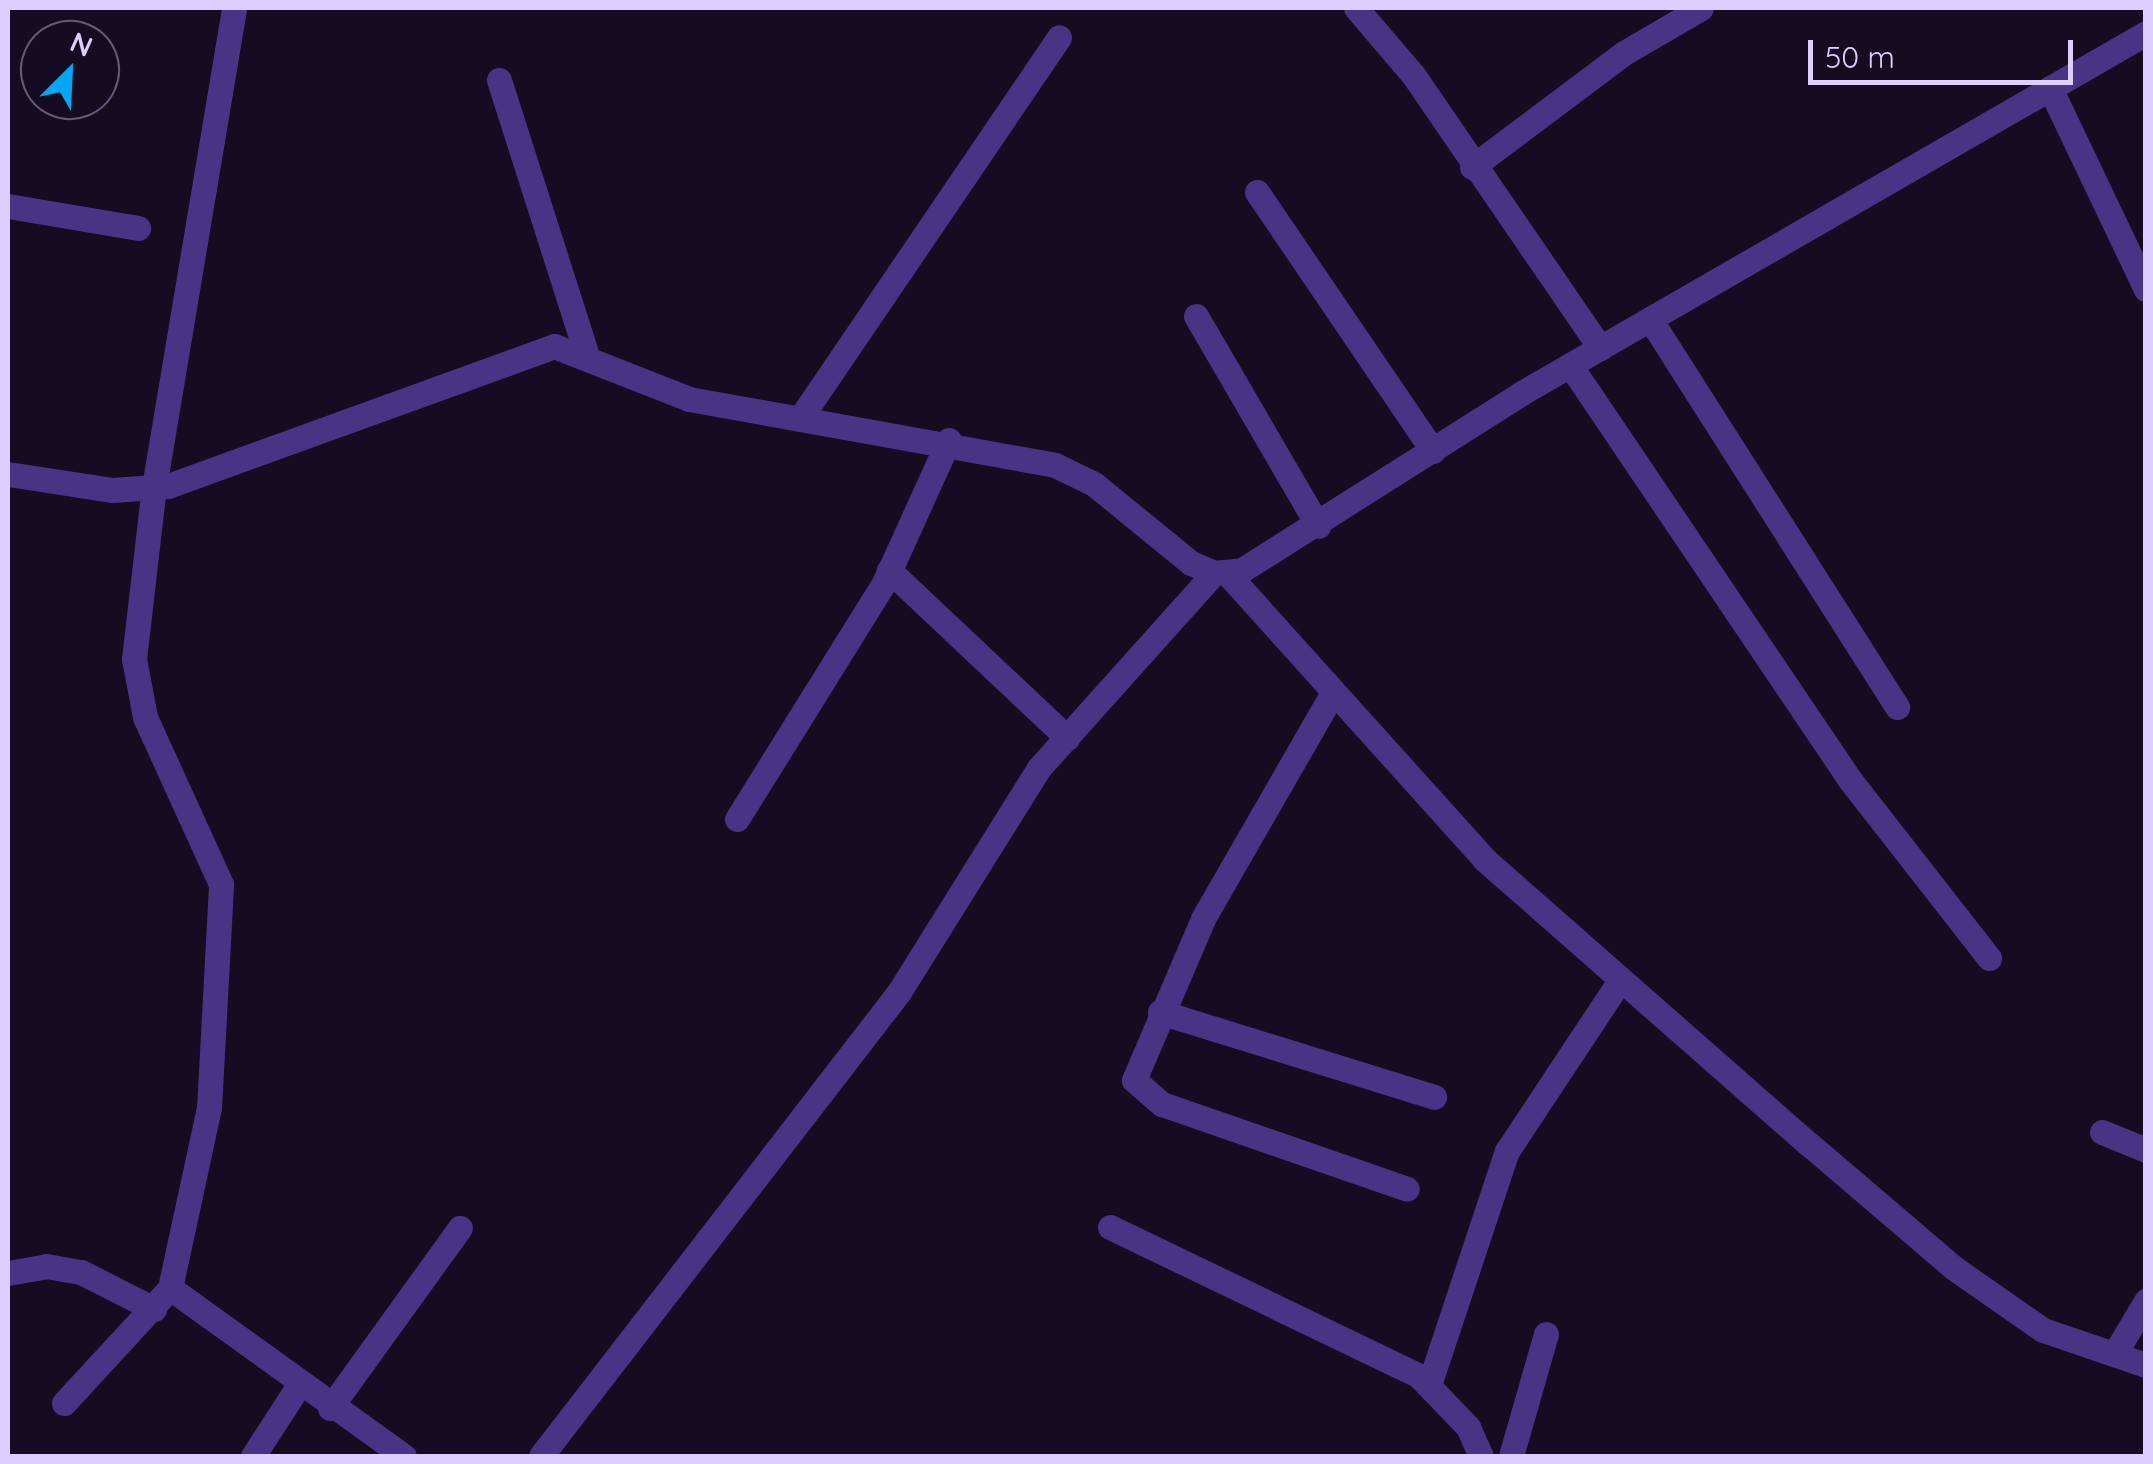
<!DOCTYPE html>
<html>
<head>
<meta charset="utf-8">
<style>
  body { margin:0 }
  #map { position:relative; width:2153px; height:1464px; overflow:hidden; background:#150c22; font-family:Quicksand,sans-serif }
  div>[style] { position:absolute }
  .minor>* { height:25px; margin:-12.5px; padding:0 12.5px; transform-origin:12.5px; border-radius:12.5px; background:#493385 }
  span { translate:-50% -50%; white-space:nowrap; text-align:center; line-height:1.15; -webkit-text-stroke:9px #150c22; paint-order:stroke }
  .frame { position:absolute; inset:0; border:10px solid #decdff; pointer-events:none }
  .north { position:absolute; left:20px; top:20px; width:100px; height:100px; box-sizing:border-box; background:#150c22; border:2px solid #65597a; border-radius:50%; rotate:24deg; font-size:28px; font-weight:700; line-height:40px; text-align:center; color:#decdff }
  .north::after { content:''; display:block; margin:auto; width:35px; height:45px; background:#00a7f8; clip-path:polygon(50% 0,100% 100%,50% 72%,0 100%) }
  .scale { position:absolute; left:1808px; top:40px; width:265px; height:45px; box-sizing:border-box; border:5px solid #decdff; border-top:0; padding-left:12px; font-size:30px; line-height:35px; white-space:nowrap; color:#decdff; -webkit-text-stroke:8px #150c22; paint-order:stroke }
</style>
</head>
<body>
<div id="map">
  <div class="minor">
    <div style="left:1356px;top:8px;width:89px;rotate:49.5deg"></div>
    <div style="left:1414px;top:76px;width:330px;rotate:55.6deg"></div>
    <div style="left:499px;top:80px;width:290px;rotate:72.3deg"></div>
    <div style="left:2050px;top:88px;width:223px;rotate:64.5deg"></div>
    <div style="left:1472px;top:167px;width:190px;rotate:-36.9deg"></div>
    <div style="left:1624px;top:53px;width:89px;rotate:-30.3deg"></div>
    <div style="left:1257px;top:192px;width:313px;rotate:55.8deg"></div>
    <div style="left:8px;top:206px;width:132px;rotate:9.6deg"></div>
    <div style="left:1196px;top:316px;width:243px;rotate:59.8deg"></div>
    <div style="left:1650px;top:319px;width:460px;rotate:57.5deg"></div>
    <div style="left:1570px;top:365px;width:501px;rotate:55.99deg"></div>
    <div style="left:1850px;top:780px;width:226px;rotate:52deg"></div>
    <div style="left:801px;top:417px;width:459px;rotate:-55.8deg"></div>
    <div style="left:8px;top:474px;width:106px;rotate:8.7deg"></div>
    <div style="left:113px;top:490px;width:55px;rotate:-4.2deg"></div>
    <div style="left:168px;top:486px;width:411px;rotate:-19.9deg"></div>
    <div style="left:554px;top:346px;width:145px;rotate:21.4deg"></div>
    <div style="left:689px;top:399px;width:372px;rotate:10.2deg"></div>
    <div style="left:1055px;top:465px;width:43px;rotate:26deg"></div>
    <div style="left:1094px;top:484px;width:125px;rotate:39.2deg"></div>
    <div style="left:1191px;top:563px;width:25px;rotate:23deg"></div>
    <div style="left:1214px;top:573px;width:28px;rotate:-6deg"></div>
    <div style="left:1242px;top:570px;width:329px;rotate:-32.3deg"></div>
    <div style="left:1520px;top:394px;width:723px;rotate:-29.97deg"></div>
    <div style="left:889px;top:570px;width:245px;rotate:43.3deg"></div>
    <div style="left:1226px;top:572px;width:386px;rotate:48deg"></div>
    <div style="left:1484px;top:859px;width:434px;rotate:41.3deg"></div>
    <div style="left:1810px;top:1145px;width:189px;rotate:40.5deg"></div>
    <div style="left:1954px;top:1268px;width:108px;rotate:34.9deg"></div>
    <div style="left:2043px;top:1330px;width:109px;rotate:18.8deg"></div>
    <div style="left:1331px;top:696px;width:257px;rotate:119.9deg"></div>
    <div style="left:1203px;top:919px;width:175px;rotate:113.2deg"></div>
    <div style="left:1134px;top:1080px;width:37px;rotate:41deg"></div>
    <div style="left:1162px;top:1104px;width:259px;rotate:19.1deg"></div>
    <div style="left:737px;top:819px;width:278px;rotate:-58.1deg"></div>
    <div style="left:884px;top:583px;width:157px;rotate:-65.6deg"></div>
    <div style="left:1160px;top:1012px;width:287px;rotate:17.2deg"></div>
    <div style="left:2102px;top:1132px;width:48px;rotate:22.2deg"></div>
    <div style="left:1110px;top:1227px;width:343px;rotate:25.7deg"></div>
    <div style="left:1419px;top:1376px;width:71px;rotate:46.1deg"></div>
    <div style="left:1468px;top:1427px;width:32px;rotate:66deg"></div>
    <div style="left:8px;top:1273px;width:39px;rotate:-10deg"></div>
    <div style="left:46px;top:1266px;width:36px;rotate:10deg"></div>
    <div style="left:81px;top:1272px;width:82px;rotate:26.9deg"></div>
    <div style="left:170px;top:1288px;width:288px;rotate:35.7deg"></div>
    <div style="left:2115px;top:1353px;width:61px;rotate:-59.2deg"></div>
    <div style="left:1429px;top:1385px;width:247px;rotate:-71.6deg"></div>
    <div style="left:1507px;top:1151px;width:205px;rotate:-56.5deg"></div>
    <div style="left:64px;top:1403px;width:156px;rotate:-47.3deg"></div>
    <div style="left:170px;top:1288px;width:184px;rotate:-77.8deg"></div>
    <div style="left:209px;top:1108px;width:224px;rotate:-86.9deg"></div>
    <div style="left:221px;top:884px;width:183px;rotate:-114.5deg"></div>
    <div style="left:145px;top:717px;width:59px;rotate:-100.7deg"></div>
    <div style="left:134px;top:659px;width:173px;rotate:-83.4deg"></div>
    <div style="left:154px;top:487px;width:486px;rotate:-80.5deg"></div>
    <div style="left:330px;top:1408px;width:222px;rotate:-54.2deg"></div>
    <div style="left:253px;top:1456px;width:85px;rotate:-57.1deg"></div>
    <div style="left:541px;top:1456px;width:586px;rotate:-52.35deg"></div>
    <div style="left:899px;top:992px;width:264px;rotate:-58deg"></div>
    <div style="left:1039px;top:768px;width:262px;rotate:-48.1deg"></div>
    <div style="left:1511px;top:1456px;width:127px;rotate:-74deg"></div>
  </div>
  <div class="frame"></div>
  <div class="north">N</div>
  <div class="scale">50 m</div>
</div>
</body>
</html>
